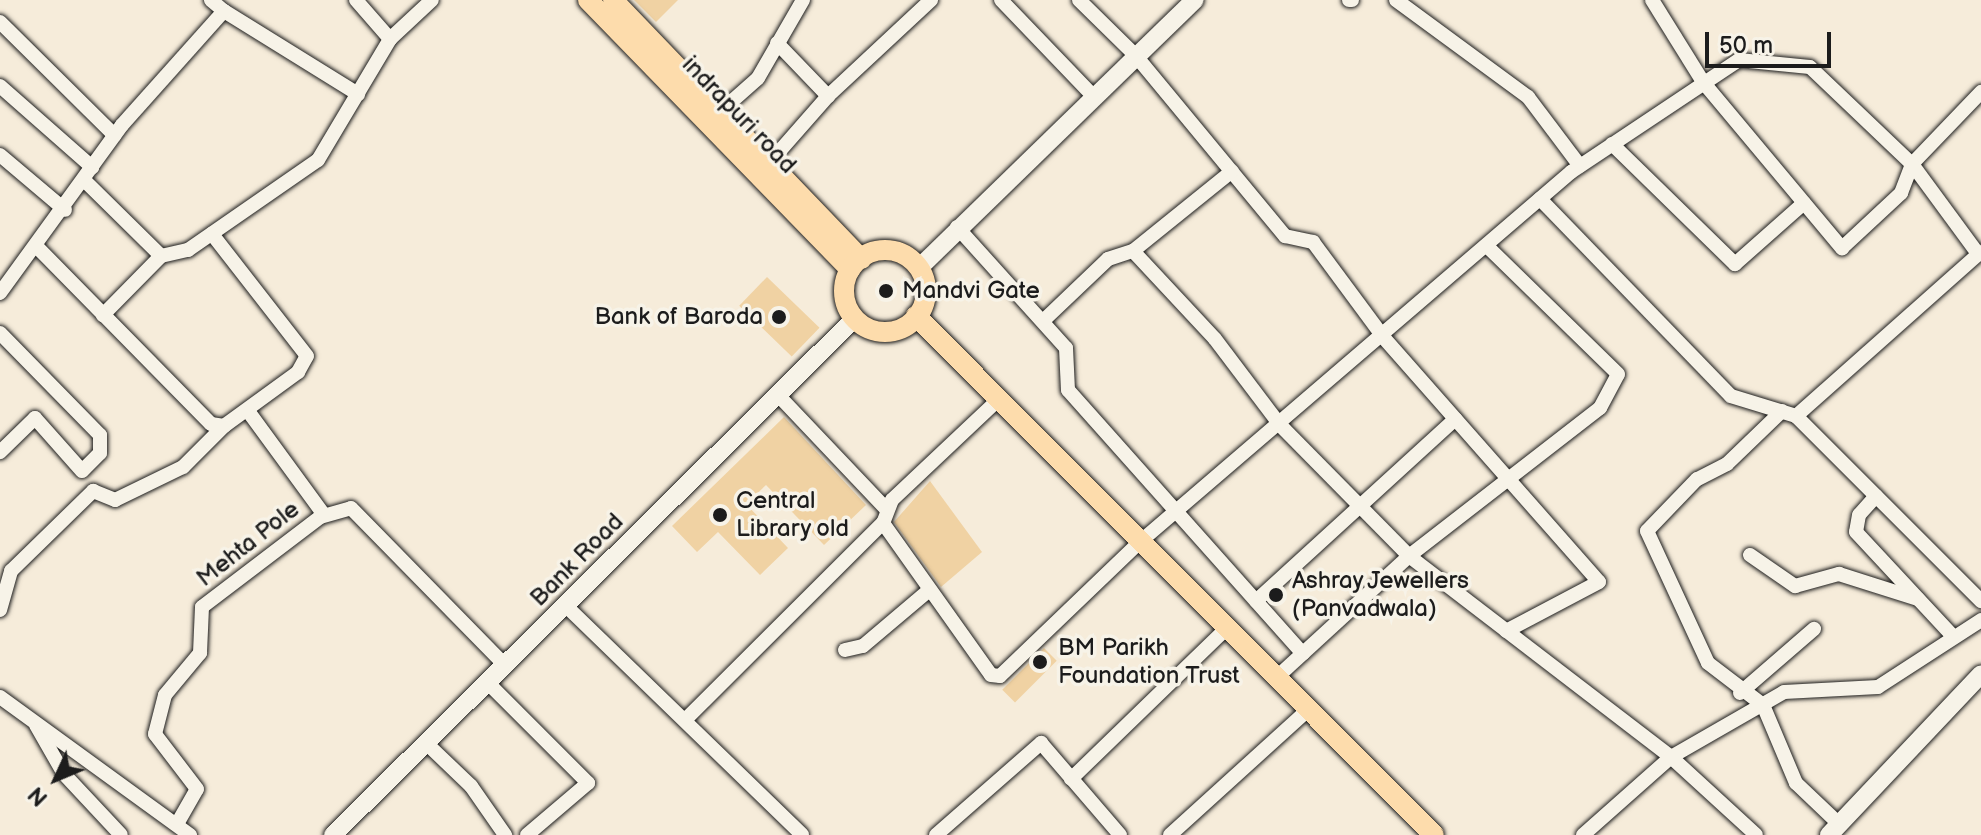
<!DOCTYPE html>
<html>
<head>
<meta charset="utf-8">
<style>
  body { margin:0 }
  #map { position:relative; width:1981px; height:835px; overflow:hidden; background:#f6ecda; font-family:"Balsamiq Sans",sans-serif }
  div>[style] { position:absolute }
  .building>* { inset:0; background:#f0d2a3; transform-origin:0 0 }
  .roads { filter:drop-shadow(0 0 2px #1c1c1c) drop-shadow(0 0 2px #1c1c1c) }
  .street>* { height:14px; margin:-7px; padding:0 7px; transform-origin:7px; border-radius:7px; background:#f7f3e8 }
  .secondary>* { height:18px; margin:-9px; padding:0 9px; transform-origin:9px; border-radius:9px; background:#f7f3e8 }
  .primary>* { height:20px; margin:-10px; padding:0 10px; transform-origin:10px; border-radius:10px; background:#fddcac }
  .primary>.ring { margin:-10px; padding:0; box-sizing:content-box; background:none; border:20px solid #fddcac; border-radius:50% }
  .dots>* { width:22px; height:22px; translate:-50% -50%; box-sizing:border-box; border:4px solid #f7f3e8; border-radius:50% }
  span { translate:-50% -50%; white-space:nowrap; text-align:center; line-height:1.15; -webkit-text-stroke:7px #f7f3e8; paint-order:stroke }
  .street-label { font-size:24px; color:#1c1c1c }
  .poi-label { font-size:24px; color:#1c1c1c }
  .left { translate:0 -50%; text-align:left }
  .right { translate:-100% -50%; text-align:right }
  .north { position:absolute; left:16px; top:739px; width:80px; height:80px; -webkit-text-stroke:6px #f7f3e8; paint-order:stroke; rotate:226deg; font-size:22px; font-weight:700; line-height:32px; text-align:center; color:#1c1c1c }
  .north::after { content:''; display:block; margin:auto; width:28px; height:36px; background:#1c1c1c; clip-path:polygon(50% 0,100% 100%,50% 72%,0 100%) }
  .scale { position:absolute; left:1705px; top:32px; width:126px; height:36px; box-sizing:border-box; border:4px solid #1c1c1c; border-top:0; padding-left:10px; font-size:24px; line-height:28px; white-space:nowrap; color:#1c1c1c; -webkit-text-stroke:6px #f7f3e8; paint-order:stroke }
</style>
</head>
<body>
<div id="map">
  <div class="building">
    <div style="clip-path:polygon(634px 0,678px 0,656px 22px)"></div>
    <div style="left:767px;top:277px;width:73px;height:40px;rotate:44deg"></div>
    <div style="clip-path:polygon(784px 417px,866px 505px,824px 545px,766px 485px,746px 504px,788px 548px,760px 575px,718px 532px,697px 552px,672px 526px)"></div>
    <div style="clip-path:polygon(930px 481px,982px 552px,941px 587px,894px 522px)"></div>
    <div style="left:1044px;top:648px;width:18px;height:59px;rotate:45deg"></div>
  </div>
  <div class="roads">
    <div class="street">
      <div style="left:356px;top:0;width:52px;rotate:48.9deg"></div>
      <div style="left:1001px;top:0;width:134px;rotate:46.2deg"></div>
      <div style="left:1079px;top:0;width:80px;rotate:44.5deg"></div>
      <div style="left:1136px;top:56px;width:234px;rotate:50.4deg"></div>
      <div style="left:1285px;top:236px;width:29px;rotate:12deg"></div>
      <div style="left:1313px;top:242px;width:119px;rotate:53.5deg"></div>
      <div style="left:1384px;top:338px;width:325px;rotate:48.6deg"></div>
      <div style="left:1599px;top:582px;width:105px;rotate:152.2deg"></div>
      <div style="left:1349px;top:0;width:3px"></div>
      <div style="left:1396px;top:0;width:164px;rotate:36.3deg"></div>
      <div style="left:1528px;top:97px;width:86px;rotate:53deg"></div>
      <div style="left:1652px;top:0;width:97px;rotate:58.1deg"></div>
      <div style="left:1703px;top:82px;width:217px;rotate:50.1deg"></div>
      <div style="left:1842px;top:248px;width:81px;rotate:-43deg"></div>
      <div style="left:1901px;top:193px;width:31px;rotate:-69deg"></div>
      <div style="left:1912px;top:164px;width:100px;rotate:-46.2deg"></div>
      <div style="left:224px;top:11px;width:158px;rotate:31.8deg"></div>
      <div style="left:0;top:22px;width:161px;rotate:44.7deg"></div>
      <div style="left:777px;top:43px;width:74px;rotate:46.1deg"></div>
      <div style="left:0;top:86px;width:123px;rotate:41.4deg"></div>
      <div style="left:713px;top:118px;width:60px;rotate:-41.6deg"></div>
      <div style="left:758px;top:78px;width:90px;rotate:-60deg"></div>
      <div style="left:1612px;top:144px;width:172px;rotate:44.3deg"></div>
      <div style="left:1735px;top:264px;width:92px;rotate:-41.5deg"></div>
      <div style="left:0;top:155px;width:85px;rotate:40.2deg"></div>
      <div style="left:763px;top:170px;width:98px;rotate:-48.7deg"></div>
      <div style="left:828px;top:96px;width:141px;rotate:-43deg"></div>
      <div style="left:84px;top:180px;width:108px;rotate:44.6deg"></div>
      <div style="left:161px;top:256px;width:83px;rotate:134.5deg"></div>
      <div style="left:1540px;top:199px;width:274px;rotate:45.9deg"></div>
      <div style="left:1731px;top:396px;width:68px;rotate:17.1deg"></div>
      <div style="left:1796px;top:416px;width:262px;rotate:45deg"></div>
      <div style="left:957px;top:227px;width:163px;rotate:48deg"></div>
      <div style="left:1066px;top:348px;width:42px;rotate:87.3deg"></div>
      <div style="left:1068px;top:390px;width:353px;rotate:48.3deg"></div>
      <div style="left:39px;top:249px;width:245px;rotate:45.5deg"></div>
      <div style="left:211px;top:424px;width:13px;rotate:9deg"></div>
      <div style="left:224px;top:426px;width:92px;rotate:-36.1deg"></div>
      <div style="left:298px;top:372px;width:18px;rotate:-61deg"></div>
      <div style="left:307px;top:356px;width:155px;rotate:-127.9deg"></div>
      <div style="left:1133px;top:251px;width:120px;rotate:47deg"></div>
      <div style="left:1215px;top:339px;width:108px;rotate:52.9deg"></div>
      <div style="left:1280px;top:425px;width:184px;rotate:45.4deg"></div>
      <div style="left:1409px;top:556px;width:330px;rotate:37.5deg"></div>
      <div style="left:1671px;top:757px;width:115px;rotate:42.5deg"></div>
      <div style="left:161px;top:256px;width:28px;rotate:-13deg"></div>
      <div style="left:188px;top:250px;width:158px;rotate:-34.7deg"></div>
      <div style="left:318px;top:160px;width:141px;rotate:-59.2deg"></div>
      <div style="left:390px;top:39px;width:57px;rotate:-42.9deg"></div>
      <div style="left:0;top:293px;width:208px;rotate:-54deg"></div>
      <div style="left:122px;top:125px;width:153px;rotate:-48.2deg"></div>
      <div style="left:224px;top:11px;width:17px;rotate:-140deg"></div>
      <div style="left:1043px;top:321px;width:90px;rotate:-43.6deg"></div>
      <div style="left:1108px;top:259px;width:26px;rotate:-18deg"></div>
      <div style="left:1133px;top:251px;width:127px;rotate:-38.9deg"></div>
      <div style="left:0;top:333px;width:143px;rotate:45.6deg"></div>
      <div style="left:100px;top:435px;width:18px;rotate:90deg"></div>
      <div style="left:100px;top:453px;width:25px;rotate:135deg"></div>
      <div style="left:82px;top:471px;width:71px;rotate:-131.6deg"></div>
      <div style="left:35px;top:418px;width:49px;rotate:135.8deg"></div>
      <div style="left:778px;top:395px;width:157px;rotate:46.5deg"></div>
      <div style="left:999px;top:399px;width:147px;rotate:136.7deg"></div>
      <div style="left:892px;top:500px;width:25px;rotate:111deg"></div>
      <div style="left:883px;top:523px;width:186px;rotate:54.6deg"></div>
      <div style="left:991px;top:675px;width:9px;rotate:6deg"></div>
      <div style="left:1000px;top:676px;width:195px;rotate:-43.8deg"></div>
      <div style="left:1141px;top:541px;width:567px;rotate:-40.63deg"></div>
      <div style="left:1571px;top:172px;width:202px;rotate:-33.7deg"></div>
      <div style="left:1739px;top:60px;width:71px;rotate:5.6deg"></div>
      <div style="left:1810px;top:67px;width:141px;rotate:43.6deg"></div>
      <div style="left:1912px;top:164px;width:112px;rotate:53.7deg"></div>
      <div style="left:248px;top:411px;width:129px;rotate:53.8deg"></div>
      <div style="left:1782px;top:411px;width:76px;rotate:136.1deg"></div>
      <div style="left:1727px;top:464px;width:34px;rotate:153deg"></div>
      <div style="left:1697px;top:479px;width:72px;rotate:133.9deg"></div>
      <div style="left:1647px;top:531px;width:145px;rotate:65.2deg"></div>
      <div style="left:1708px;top:663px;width:69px;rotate:37.4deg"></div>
      <div style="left:1763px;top:705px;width:85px;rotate:67.1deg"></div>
      <div style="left:1796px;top:783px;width:59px;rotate:43.6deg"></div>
      <div style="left:1796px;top:416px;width:247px;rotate:-41.6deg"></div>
      <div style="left:1876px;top:496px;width:25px;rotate:132deg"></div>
      <div style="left:1859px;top:515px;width:17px;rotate:100deg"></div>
      <div style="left:1856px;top:532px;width:138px;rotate:47.1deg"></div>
      <div style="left:1750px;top:555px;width:55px;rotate:34.6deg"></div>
      <div style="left:1795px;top:586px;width:46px;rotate:-15.3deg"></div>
      <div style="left:1839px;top:574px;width:83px;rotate:17.6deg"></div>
      <div style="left:1256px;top:601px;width:270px;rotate:-42.4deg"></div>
      <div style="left:565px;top:605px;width:330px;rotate:44.1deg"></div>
      <div style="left:0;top:610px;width:41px;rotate:-74.2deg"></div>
      <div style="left:11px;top:571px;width:115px;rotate:-44.3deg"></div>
      <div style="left:93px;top:491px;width:24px;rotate:22deg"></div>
      <div style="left:115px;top:500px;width:76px;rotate:-25.9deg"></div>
      <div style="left:183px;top:467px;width:58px;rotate:-45deg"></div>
      <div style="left:845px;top:650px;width:18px;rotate:-13deg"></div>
      <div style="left:863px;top:646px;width:85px;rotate:-40.2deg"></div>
      <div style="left:1276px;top:678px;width:180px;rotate:-42.5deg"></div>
      <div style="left:1409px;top:556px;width:242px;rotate:-37.8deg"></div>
      <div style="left:1600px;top:408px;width:38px;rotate:-62deg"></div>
      <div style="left:1618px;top:374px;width:183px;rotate:-135.7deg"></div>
      <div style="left:487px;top:682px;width:143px;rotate:45deg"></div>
      <div style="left:588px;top:783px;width:80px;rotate:139.6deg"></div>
      <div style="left:1740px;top:693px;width:98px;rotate:-40.9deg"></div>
      <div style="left:0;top:697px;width:235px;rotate:36deg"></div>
      <div style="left:686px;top:719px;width:278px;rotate:-44.9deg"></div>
      <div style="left:36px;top:725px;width:56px;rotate:60.3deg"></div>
      <div style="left:64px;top:774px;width:83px;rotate:46.9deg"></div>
      <div style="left:426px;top:743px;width:62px;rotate:43.7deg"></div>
      <div style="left:471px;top:786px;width:60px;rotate:55.2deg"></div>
      <div style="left:1071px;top:779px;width:217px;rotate:-44.1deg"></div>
      <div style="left:177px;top:824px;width:40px;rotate:-60.3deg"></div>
      <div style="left:197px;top:789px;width:69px;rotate:-127.4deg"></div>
      <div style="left:155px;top:734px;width:40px;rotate:-75.6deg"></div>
      <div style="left:165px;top:695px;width:55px;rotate:-50.2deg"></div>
      <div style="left:200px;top:653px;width:46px;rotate:-87.5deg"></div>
      <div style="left:202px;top:607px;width:148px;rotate:-37.3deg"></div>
      <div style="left:320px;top:517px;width:32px;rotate:-16deg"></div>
      <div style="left:351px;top:508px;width:220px;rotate:45.6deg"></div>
      <div style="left:936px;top:835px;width:140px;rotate:-41.2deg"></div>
      <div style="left:1041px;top:743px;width:121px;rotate:49.3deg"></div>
      <div style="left:1170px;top:835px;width:186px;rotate:-42.2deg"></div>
      <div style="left:1583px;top:835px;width:118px;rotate:-41.6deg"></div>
      <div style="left:1671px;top:757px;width:130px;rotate:-29.9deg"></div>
      <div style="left:1784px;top:692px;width:94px;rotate:-3deg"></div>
      <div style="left:1878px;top:687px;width:123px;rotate:-33deg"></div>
    </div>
    <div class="secondary">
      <div style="left:920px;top:267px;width:383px;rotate:-44.2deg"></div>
      <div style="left:333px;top:835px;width:733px;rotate:-44.72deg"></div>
      <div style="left:1829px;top:835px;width:221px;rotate:-46.6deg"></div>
    </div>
    <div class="primary">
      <div style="left:588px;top:0;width:376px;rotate:45.8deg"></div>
      <div style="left:613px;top:0;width:359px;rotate:46.2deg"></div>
      <div class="ring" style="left:844px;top:250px;width:62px;height:62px"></div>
      <div style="left:916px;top:316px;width:733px;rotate:45.06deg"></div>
    </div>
  </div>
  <div class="dots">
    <div style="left:886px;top:291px;background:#1c1c1c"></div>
    <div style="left:779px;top:317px;background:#1c1c1c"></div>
    <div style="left:720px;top:515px;background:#1c1c1c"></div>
    <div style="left:1276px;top:595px;background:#1c1c1c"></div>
    <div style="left:1040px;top:662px;background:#1c1c1c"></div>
  </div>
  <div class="street-label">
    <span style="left:739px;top:115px;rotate:46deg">indrapuri road</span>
    <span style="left:248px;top:544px;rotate:-38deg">Mehta Pole</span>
    <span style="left:577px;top:560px;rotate:-45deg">Bank Road</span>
  </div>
  <div class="poi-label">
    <span class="left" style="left:902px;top:291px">Mandvi Gate</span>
    <span class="right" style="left:763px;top:317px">Bank of Baroda</span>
    <span class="left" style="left:736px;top:515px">Central<br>Library old</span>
    <span class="left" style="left:1292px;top:595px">Ashray Jewellers<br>(Panvadwala)</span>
    <span class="left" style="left:1058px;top:662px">BM Parikh<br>Foundation Trust</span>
  </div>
  <div class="north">N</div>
  <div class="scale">50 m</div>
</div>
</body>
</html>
